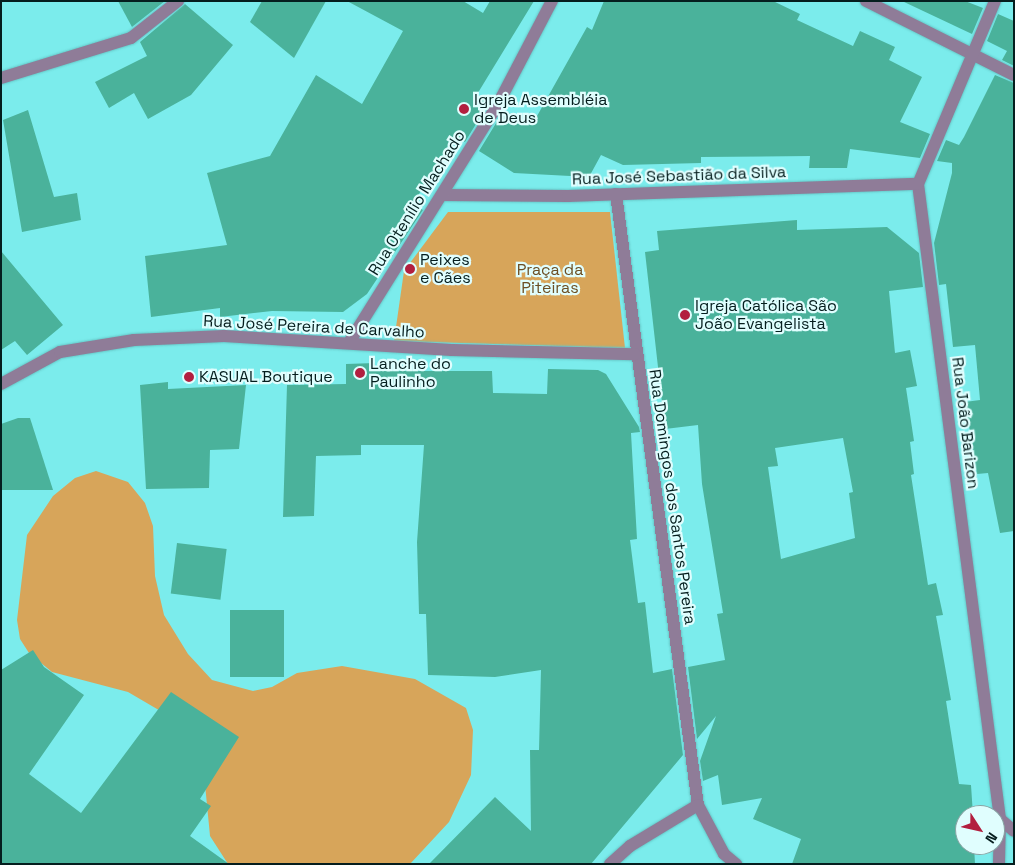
<!DOCTYPE html>
<html>
<head>
<meta charset="utf-8">
<style>
  body { margin:0 }
  #map { position:relative; width:1015px; height:865px; overflow:hidden; background:#7becec; font-family:"Space Grotesk",sans-serif }
  div>[style] { position:absolute }
  .green>* { inset:0; background:#d7a55a }
  .building>* { inset:0; background:#4ab29b; transform-origin:0 0 }
  .roads { filter:drop-shadow(0 0 1px #66c7c7) drop-shadow(0 0 1px #66c7c7) }
  .minor>* { height:12px; margin:-6px; padding:0 6px; transform-origin:6px; border-radius:6px; background:#8f7c98 }
  .dots>* { width:14px; height:14px; translate:-50% -50%; box-sizing:border-box; border:2px solid #e0fefe; border-radius:50% }
  span { translate:-50% -50%; white-space:nowrap; text-align:center; line-height:1.15; -webkit-text-stroke:4.5px #e0fefe; paint-order:stroke }
  .poi-label { font-size:16px; color:#051e1e }
  .left { translate:0 -50%; text-align:left }
  .street-label { font-size:16px; color:#051e1e }
  .park-label { font-size:16px; color:#6c4f24 }
  .frame { position:absolute; inset:0; border:2px solid #051e1e; pointer-events:none }
  .north { position:absolute; left:955px; top:805px; width:50px; height:50px; box-sizing:border-box; background:#e0fefe; border:1px solid #88a4a4; border-radius:50%; rotate:125deg; font-size:14px; font-weight:700; line-height:20px; text-align:center; color:#051e1e }
  .north::after { content:''; display:block; margin:auto; width:18px; height:22px; background:#b21f3f; clip-path:polygon(50% 0,100% 100%,50% 72%,0 100%) }
</style>
</head>
<body>
<div id="map">
  <div class="green">
    <div style="clip-path:polygon(448px 212px,610px 212px,625px 348px,394px 341px,404px 271px)"></div>
    <div style="clip-path:polygon(96px 471px,128px 482px,145px 503px,153px 526px,155px 576px,164px 615px,188px 654px,212px 680px,253px 691px,272px 687px,297px 673px,342px 666px,415px 679px,466px 708px,473px 730px,471px 775px,449px 822px,410px 864px,228px 864px,210px 836px,204px 774px,169px 716px,128px 692px,52px 672px,29px 653px,20px 639px,17px 620px,27px 535px,53px 496px,75px 478px)"></div>
  </div>
  <div class="building">
    <div style="clip-path:polygon(118px 1px,165px 1px,132px 27px)"></div>
    <div style="clip-path:polygon(262px 1px,326px 1px,294px 58px,250px 22px)"></div>
    <div style="clip-path:polygon(347px 1px,463px 1px,483px 13px,490px 1px,534px 1px,476px 96px,489px 103px,465px 142px,455px 136px,448px 146px,413px 204px,423px 210px,367px 294px,343px 312px,272px 311px,220px 317px,220px 308px,151px 317px,145px 256px,227px 245px,207px 173px,270px 156px,316px 75px,362px 104px,403px 31px)"></div>
    <div style="clip-path:polygon(604px 1px,773px 1px,800px 14px,797px 20px,853px 46px,860px 31px,895px 47px,889px 60px,922px 77px,900px 122px,930px 134px,920px 158px,850px 149px,847px 168px,809px 168px,810px 156px,701px 157px,701px 163px,623px 165px,601px 155px,589px 177px,514px 173px,479px 151px,504px 110px,532px 125px,587px 27px,592px 30px)"></div>
    <div style="clip-path:polygon(902px 1px,965px 1px,983px 8px,972px 34px)"></div>
    <div style="clip-path:polygon(185px 4px,233px 45px,191px 95px,148px 119px,134px 93px,109px 108px,95px 82px,147px 56px,140px 42px)"></div>
    <div style="clip-path:polygon(998px 14px,1014px 21px,1014px 66px,1002px 60px,1007px 51px,987px 41px)"></div>
    <div style="clip-path:polygon(995px 75px,1014px 83px,1014px 531px,1000px 533px,988px 473px,977px 474px,965px 402px,980px 400px,975px 345px,953px 347px,946px 284px,939px 285px,934px 243px,952px 173px,952px 163px,937px 161px,946px 140px,959px 145px,964px 137px)"></div>
    <div style="clip-path:polygon(28px 110px,54px 197px,77px 193px,81px 220px,22px 232px,3px 120px)"></div>
    <div style="clip-path:polygon(evenodd,797px 220px,797px 230px,887px 227px,919px 253px,923px 287px,889px 291px,895px 353px,910px 350px,917px 386px,906px 388px,914px 441px,910px 442px,914px 474px,911px 475px,928px 585px,936px 583px,943px 615px,936px 616px,951px 700px,946px 701px,959px 784px,971px 785px,973px 815px,965px 815px,965px 845px,974px 845px,975px 864px,792px 864px,801px 839px,753px 819px,762px 798px,722px 805px,718px 775px,703px 781px,700px 761px,716px 716px,697px 739px,688px 667px,725px 660px,717px 614px,723px 613px,702px 484px,698px 425px,665px 429px,645px 252px,659px 250px,657px 231px,797px 220px,843px 438px,853px 492px,849px 493px,855px 538px,781px 559px,768px 467px,778px 466px,775px 448px,843px 438px)"></div>
    <div style="clip-path:polygon(1px 251px,63px 325px,27px 355px,15px 341px,1px 350px)"></div>
    <div style="clip-path:polygon(375px 363px,375px 371px,492px 371px,493px 393px,547px 394px,548px 369px,598px 370px,606px 374px,639px 427px,640px 432px,631px 433px,637px 539px,630px 540px,638px 603px,645px 602px,653px 673px,672px 669px,683px 755px,591px 864px,429px 864px,495px 797px,531px 831px,530px 750px,539px 750px,541px 670px,495px 677px,428px 675px,426px 614px,419px 614px,417px 542px,424px 445px,361px 445px,361px 455px,316px 456px,314px 516px,283px 517px,287px 385px,346px 384px,346px 364px)"></div>
    <div style="clip-path:polygon(168px 382px,168px 389px,246px 385px,239px 449px,210px 450px,209px 488px,146px 489px,140px 385px)"></div>
    <div style="clip-path:polygon(18px 418px,30px 418px,53px 490px,1px 490px,1px 424px)"></div>
    <div style="left:177px;top:543px;width:50px;height:51px;rotate:7deg"></div>
    <div style="left:230px;top:610px;width:54px;height:67px"></div>
    <div style="clip-path:polygon(33px 650px,44px 667px,84px 695px,29px 774px,81px 813px,171px 692px,239px 737px,200px 799px,211px 806px,190px 836px,229px 864px,1px 864px,1px 670px)"></div>
  </div>
  <div class="roads">
    <div class="minor">
      <div style="left:866px;top:1px;width:165px;rotate:26.6deg"></div>
      <div style="left:995px;top:1px;width:199px;rotate:112.8deg"></div>
      <div style="left:918px;top:184px;width:640px;rotate:82.64deg"></div>
      <div style="left:1000px;top:819px;width:45px;rotate:91.3deg"></div>
      <div style="left:1px;top:78px;width:136px;rotate:-17.1deg"></div>
      <div style="left:131px;top:38px;width:60px;rotate:-38.2deg"></div>
      <div style="left:616px;top:194px;width:616px;rotate:82.36deg"></div>
      <div style="left:698px;top:805px;width:55px;rotate:62deg"></div>
      <div style="left:724px;top:854px;width:16px;rotate:40deg"></div>
      <div style="left:442px;top:195px;width:126px;rotate:0.5deg"></div>
      <div style="left:568px;top:196px;width:350px;rotate:-2deg"></div>
      <div style="left:350px;top:341px;width:277px;rotate:-58deg"></div>
      <div style="left:497px;top:106px;width:119px;rotate:-62.4deg"></div>
      <div style="left:1px;top:384px;width:67px;rotate:-28.5deg"></div>
      <div style="left:60px;top:352px;width:75px;rotate:-9.2deg"></div>
      <div style="left:134px;top:340px;width:90px;rotate:-2.5deg"></div>
      <div style="left:224px;top:336px;width:228px;rotate:3.5deg"></div>
      <div style="left:452px;top:350px;width:183px;rotate:1.3deg"></div>
      <div style="left:1000px;top:819px;width:18px;rotate:41deg"></div>
      <div style="left:610px;top:864px;width:27px;rotate:-42deg"></div>
      <div style="left:630px;top:846px;width:79px;rotate:-31.1deg"></div>
    </div>
  </div>
  <div class="dots">
    <div style="left:464px;top:109px;background:#b21f3f"></div>
    <div style="left:410px;top:269px;background:#b21f3f"></div>
    <div style="left:685px;top:315px;background:#b21f3f"></div>
    <div style="left:360px;top:373px;background:#b21f3f"></div>
    <div style="left:189px;top:377px;background:#b21f3f"></div>
  </div>
  <div class="poi-label">
    <span class="left" style="left:474px;top:109px">Igreja Assembléia<br>de Deus</span>
    <span class="left" style="left:420px;top:269px">Peixes<br>e Cães</span>
    <span class="left" style="left:695px;top:315px">Igreja Católica São<br>João Evangelista</span>
    <span class="left" style="left:370px;top:373px">Lanche do<br>Paulinho</span>
    <span class="left" style="left:199px;top:377px">KASUAL Boutique</span>
  </div>
  <div class="street-label">
    <span style="left:679px;top:176px;rotate:-2deg">Rua José Sebastião da Silva</span>
    <span style="left:417px;top:203px;rotate:-58deg">Rua Otenílio Machado</span>
    <span style="left:314px;top:327px;rotate:3deg">Rua José Pereira de Carvalho</span>
    <span style="left:965px;top:423px;rotate:83deg">Rua João Barizon</span>
    <span style="left:672px;top:497px;rotate:82deg">Rua Domingos dos Santos Pereira</span>
  </div>
  <div class="park-label">
    <span style="left:550px;top:279px">Praça da<br>Piteiras</span>
  </div>
  <div class="frame"></div>
  <div class="north">N</div>
</div>
</body>
</html>
